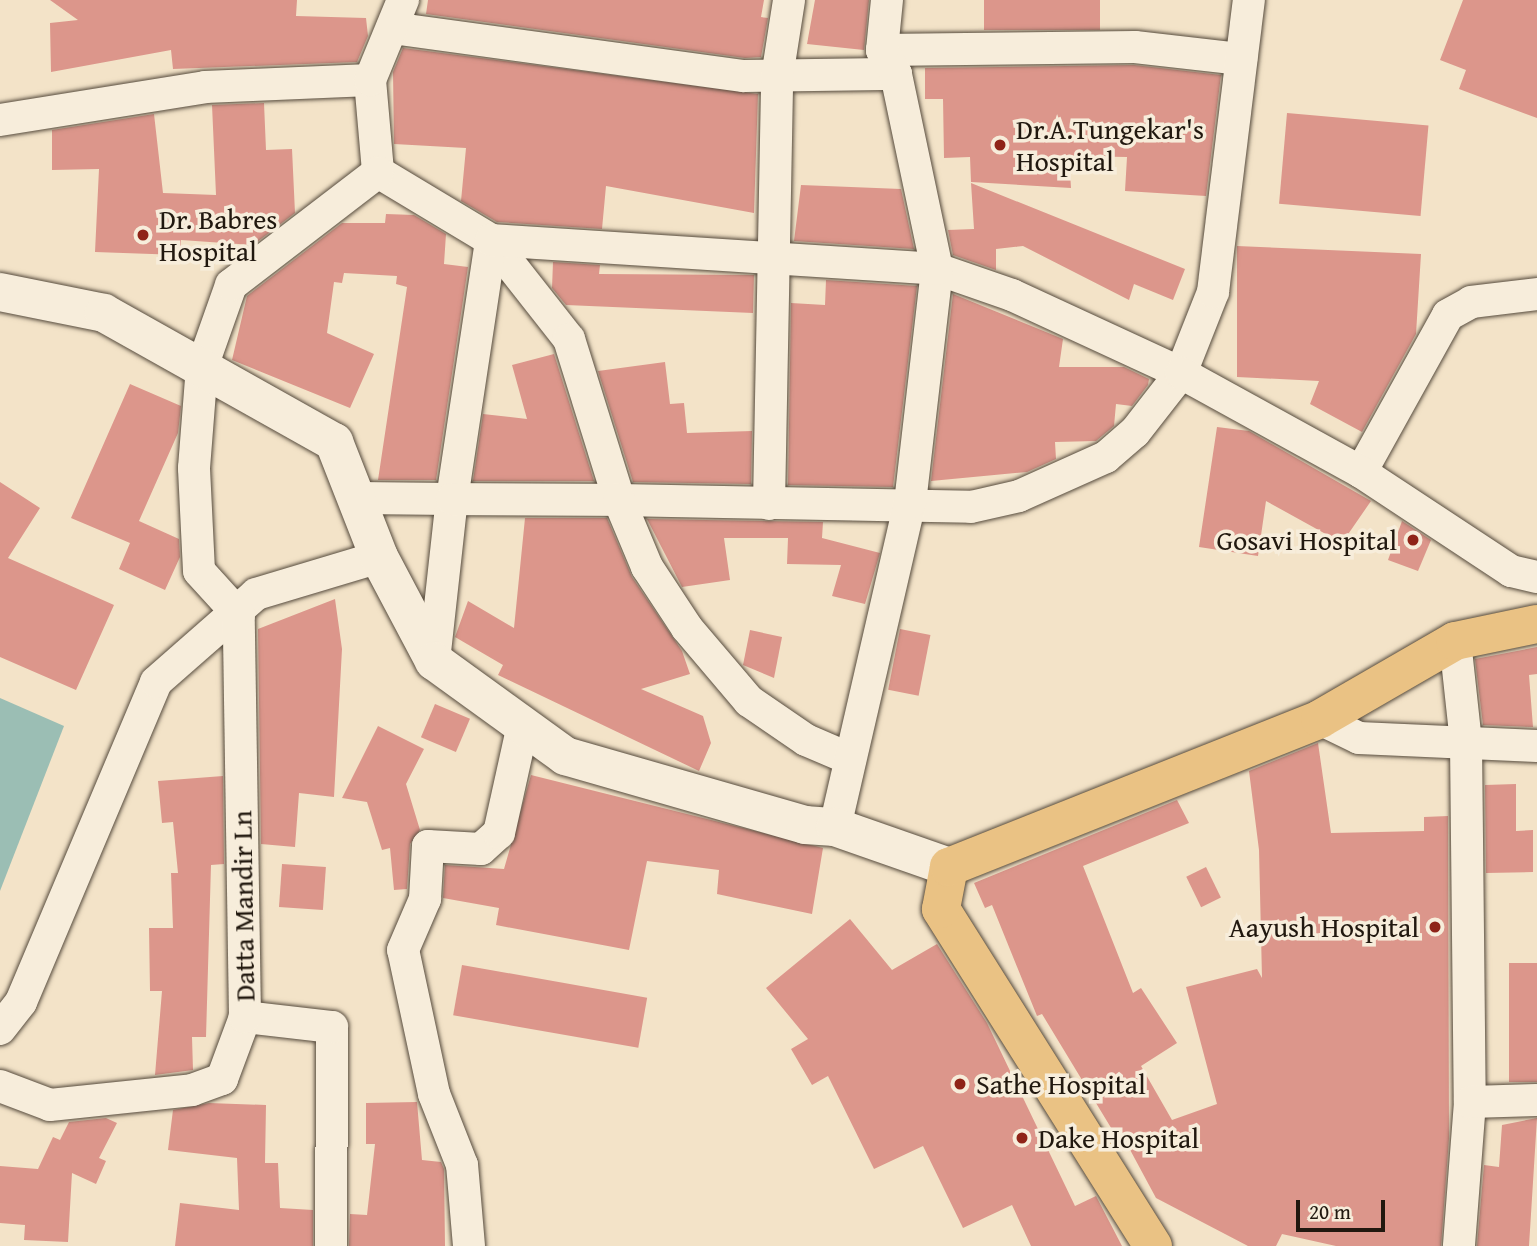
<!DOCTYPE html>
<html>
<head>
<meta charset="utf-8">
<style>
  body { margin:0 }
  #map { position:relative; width:1537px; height:1246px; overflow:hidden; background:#f3e3c8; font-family:"Gentium Book Plus",serif }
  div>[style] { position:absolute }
  .water>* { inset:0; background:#9bbeb4 }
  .building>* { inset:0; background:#dc968b; transform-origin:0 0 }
  .roads { filter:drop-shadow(0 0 2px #564b3d) drop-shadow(0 0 2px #564b3d) }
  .street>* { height:32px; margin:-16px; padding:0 16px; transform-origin:16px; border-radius:16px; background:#f7eddb }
  .secondary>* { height:38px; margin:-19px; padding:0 19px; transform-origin:19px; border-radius:19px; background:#f7eddb }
  .primary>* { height:38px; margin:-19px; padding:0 19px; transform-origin:19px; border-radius:19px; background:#eac284 }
  .dots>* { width:19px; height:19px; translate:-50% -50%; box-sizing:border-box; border:4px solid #f7eddb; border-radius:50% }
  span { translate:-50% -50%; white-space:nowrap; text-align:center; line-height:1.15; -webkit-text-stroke:7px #f7eddb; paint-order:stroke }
  .poi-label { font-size:28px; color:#21180f }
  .left { translate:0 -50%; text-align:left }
  .right { translate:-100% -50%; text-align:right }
  .street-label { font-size:28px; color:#21180f }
  .scale { position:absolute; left:1296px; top:1200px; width:89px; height:32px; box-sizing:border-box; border:4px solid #21180f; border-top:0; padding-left:9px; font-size:21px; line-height:24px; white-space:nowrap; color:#21180f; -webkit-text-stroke:5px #f7eddb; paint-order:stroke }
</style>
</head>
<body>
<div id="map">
  <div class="water">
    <div style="clip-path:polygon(0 698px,64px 726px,0 891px)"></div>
  </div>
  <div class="building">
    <div style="clip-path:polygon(50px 0,297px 0,296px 16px,366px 18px,368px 36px,357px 62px,173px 69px,171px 50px,51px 72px,50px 23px,78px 20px)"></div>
    <div style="clip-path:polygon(428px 0,764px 0,761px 17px,768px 18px,761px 57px,745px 58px,426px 14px)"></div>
    <div style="clip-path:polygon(815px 0,869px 0,864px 50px,807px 44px)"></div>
    <div style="left:984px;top:0;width:116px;height:30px"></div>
    <div style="clip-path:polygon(1463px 0,1537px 0,1537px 118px,1459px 89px,1466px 70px,1440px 60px)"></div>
    <div style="clip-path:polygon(403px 48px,758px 94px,754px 213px,606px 186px,602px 229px,497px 222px,461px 201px,466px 148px,394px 144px,393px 72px)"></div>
    <div style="clip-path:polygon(1134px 65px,1221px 75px,1206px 196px,1125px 191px,1127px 157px,1069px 156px,1071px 188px,971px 182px,970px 157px,944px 158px,943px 99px,925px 99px,925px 68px)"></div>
    <div style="clip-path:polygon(264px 103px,266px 150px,292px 149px,295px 213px,253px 245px,181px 240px,180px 255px,95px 252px,99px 169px,52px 170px,52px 130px,154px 114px,163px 193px,216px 195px,212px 105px)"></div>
    <div style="left:1287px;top:113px;width:142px;height:91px;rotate:5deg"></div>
    <div style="clip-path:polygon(971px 183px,1185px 269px,1173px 300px,1134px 284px,1129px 300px,1023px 246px,996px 249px,996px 270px,953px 255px,948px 230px,974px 229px)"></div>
    <div style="clip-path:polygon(801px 185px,901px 189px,914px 249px,794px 241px)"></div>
    <div style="clip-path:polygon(386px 214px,414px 215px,446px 234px,444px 264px,468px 267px,436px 480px,378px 480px,407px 287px,396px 284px,397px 276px,344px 273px,342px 283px,334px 282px,327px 333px,374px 354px,350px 408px,232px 360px,247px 296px,342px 223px,385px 223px)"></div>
    <div style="clip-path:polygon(1237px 246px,1421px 254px,1416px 334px,1362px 432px,1310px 404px,1319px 381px,1237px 377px)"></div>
    <div style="clip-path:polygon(553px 262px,600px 265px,599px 274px,754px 275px,753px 313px,566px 305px,552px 288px)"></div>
    <div style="clip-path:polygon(826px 280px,917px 286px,893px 487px,788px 485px,791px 303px,825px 305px)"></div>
    <div style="clip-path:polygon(953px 294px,1063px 339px,1059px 367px,1124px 367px,1149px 379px,1148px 385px,1132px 406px,1116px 404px,1114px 426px,1096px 441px,1055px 442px,1056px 459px,1027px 472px,931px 481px)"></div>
    <div style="clip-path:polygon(554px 354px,594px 481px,473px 481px,483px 414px,527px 419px,512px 365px)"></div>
    <div style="clip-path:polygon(665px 362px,670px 404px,684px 403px,687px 433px,752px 431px,751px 484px,633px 482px,598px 371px)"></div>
    <div style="clip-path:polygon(130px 384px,181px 406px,178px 433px,139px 521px,179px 539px,180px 557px,165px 590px,119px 569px,130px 543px,71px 518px)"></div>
    <div style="clip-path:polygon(1217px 427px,1249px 431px,1371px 501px,1342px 543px,1266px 501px,1258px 556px,1199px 547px)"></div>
    <div style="clip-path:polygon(0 482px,40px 508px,8px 558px,114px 605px,76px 690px,0 657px)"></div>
    <div style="clip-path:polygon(525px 518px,607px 518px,632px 577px,682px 651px,690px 674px,641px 689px,703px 716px,711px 743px,699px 771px,498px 675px,503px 665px,455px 637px,468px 601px,514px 628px)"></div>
    <div style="clip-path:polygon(647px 519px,823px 522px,822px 538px,880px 553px,865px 604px,832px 596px,841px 565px,787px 564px,788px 538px,724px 538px,730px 580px,682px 587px)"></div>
    <div style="clip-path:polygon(1402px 521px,1431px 540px,1418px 571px,1388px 560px)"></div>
    <div style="clip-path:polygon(335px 599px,342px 649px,334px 797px,299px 793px,295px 847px,261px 844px,258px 629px)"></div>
    <div style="left:900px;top:629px;width:31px;height:62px;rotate:11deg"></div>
    <div style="clip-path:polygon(750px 630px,782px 637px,774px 678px,743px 665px)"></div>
    <div style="clip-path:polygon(1537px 647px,1537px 674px,1529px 675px,1533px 727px,1483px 725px,1475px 659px)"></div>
    <div style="left:435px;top:704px;width:38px;height:36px;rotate:23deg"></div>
    <div style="clip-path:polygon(378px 726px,424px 749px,406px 784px,420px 830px,410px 844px,407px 889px,394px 890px,390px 848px,382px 850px,367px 802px,342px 798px)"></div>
    <div style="clip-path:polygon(1318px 743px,1331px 833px,1424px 831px,1424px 817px,1448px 816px,1449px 1138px,1441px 1246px,1336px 1246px,1282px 1234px,1276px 1246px,1248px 1246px,1156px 1198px,1121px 1133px,1116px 1136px,1042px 1014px,1037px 1016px,992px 905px,985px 908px,974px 883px,1177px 800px,1189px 823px,1083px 866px,1133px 993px,1141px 988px,1177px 1043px,1141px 1066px,1172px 1120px,1217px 1104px,1186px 987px,1257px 969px,1262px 978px,1259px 850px,1249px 771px)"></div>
    <div style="clip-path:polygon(531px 775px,823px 848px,812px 914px,717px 894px,719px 870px,647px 861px,629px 950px,496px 925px,499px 908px,443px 898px,445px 865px,504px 869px)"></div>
    <div style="clip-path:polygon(223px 776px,224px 864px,211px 865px,206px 1037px,192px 1037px,193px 1070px,155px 1075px,162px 991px,150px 991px,149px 928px,173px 928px,171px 873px,178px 873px,173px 822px,162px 823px,158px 781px)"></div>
    <div style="clip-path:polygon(1516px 784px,1516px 831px,1533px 830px,1533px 872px,1486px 873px,1485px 785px)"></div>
    <div style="left:282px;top:864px;width:44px;height:43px;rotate:4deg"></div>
    <div style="left:1206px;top:867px;width:34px;height:22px;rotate:64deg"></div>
    <div style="clip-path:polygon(850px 919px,892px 970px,937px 944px,987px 1023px,1075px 1206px,1096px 1196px,1122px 1246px,1031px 1246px,1012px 1205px,963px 1228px,923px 1146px,874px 1169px,828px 1076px,812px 1085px,791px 1049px,808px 1039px,766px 988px)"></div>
    <div style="left:1509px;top:963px;width:28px;height:119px"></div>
    <div style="left:462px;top:965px;width:188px;height:51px;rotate:10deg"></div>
    <div style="clip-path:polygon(417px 1102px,422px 1160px,441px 1162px,444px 1169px,445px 1246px,349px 1246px,350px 1214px,367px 1215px,375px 1144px,366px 1144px,366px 1103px)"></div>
    <div style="clip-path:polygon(209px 1103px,266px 1105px,265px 1163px,278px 1163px,280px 1208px,313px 1210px,313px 1246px,175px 1246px,180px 1203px,239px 1210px,237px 1158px,168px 1150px,173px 1110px)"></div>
    <div style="clip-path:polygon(106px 1118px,117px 1123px,99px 1158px,106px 1161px,96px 1184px,72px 1173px,68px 1242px,24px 1240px,25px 1225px,0 1223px,0 1166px,38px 1169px,53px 1137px,60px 1140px,69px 1122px)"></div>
    <div style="clip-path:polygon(1537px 1118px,1529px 1246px,1477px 1246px,1484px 1165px,1499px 1167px,1502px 1125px)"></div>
  </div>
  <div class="roads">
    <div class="street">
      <div style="left:392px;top:28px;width:355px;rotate:7.8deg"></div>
      <div style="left:744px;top:76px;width:152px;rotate:-0.8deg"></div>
      <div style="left:882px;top:50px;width:253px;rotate:-0.7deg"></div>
      <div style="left:1135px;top:47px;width:107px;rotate:6.5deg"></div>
      <div style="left:370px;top:80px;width:92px;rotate:85deg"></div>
      <div style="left:378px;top:172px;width:132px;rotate:31deg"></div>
      <div style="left:491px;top:240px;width:126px;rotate:51.8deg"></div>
      <div style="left:569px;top:339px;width:169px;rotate:72.7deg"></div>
      <div style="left:619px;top:500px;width:352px;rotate:1.1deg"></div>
      <div style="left:971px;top:507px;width:49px;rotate:-12.9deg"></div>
      <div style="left:1019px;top:496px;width:95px;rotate:-24.1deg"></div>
      <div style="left:1106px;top:457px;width:38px;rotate:-41deg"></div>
      <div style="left:1135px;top:432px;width:75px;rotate:-52.1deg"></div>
      <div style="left:1181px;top:373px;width:87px;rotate:-68.4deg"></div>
      <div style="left:1213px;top:292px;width:294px;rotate:-83deg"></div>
      <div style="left:0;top:120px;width:208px;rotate:-9.1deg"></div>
      <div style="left:205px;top:87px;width:165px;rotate:-2.4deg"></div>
      <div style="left:370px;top:80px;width:87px;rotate:-67.6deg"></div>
      <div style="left:1361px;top:472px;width:179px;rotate:-61deg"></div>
      <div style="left:1448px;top:315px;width:26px;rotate:-29deg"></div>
      <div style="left:1471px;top:302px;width:66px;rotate:-6.9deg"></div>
      <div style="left:358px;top:498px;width:94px;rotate:0.6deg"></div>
      <div style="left:452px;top:499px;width:262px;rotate:-81.4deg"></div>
      <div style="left:491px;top:240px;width:447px;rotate:3.7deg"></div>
      <div style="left:937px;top:269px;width:79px;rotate:19.1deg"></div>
      <div style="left:1012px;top:295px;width:186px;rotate:24.8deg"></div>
      <div style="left:1181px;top:373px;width:205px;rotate:28.8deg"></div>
      <div style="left:1361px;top:472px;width:180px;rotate:33.4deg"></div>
      <div style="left:1511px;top:571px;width:27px;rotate:13deg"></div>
      <div style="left:769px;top:504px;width:427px;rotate:-88.9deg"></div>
      <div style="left:777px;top:77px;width:78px;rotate:-81.1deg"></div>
      <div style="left:1455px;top:641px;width:103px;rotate:83.8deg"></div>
      <div style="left:1466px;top:743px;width:359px;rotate:89.4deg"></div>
      <div style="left:1470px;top:1102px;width:144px;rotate:94.4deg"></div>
      <div style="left:434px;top:661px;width:163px;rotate:-83.7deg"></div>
      <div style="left:452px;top:499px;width:167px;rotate:0.3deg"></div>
      <div style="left:619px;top:500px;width:73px;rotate:67.3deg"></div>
      <div style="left:647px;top:567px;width:73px;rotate:56.7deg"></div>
      <div style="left:687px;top:628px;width:96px;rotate:49.7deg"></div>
      <div style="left:749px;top:701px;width:69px;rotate:34.4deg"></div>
      <div style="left:806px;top:740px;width:46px;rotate:23.2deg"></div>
      <div style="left:1320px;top:719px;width:43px;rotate:26deg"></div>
      <div style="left:1359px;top:738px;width:178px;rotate:2.6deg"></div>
      <div style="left:835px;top:827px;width:333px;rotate:-77deg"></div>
      <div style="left:910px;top:503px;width:236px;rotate:-83.4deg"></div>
      <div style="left:937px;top:269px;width:199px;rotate:-101.9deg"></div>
      <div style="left:896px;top:74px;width:28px;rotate:-120deg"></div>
      <div style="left:882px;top:50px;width:50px;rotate:-84.3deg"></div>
      <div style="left:0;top:1029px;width:34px;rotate:-52deg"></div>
      <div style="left:21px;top:1002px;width:347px;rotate:-67.1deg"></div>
      <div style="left:156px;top:682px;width:133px;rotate:-41.3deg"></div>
      <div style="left:256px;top:594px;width:128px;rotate:-16.7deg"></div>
      <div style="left:0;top:1086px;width:53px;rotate:20.8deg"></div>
      <div style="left:50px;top:1105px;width:143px;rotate:-6deg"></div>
      <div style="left:192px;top:1090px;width:32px;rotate:-20deg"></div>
      <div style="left:222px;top:1079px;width:66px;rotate:-69.6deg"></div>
      <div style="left:1470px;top:1102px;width:67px;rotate:-1.7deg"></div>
      <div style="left:331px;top:1246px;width:219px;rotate:-89.7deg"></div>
      <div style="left:332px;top:1027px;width:88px;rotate:-173.4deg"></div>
      <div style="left:245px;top:1017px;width:402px;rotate:-90.9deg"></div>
      <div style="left:239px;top:615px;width:59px;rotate:-132.3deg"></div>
      <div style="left:199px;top:571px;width:103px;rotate:-92.8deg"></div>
      <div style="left:194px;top:468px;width:101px;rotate:-85.5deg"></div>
      <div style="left:202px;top:367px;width:87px;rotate:-70.5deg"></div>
      <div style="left:231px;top:285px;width:185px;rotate:-37.5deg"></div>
      <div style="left:469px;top:1246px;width:81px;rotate:-94.9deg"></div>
      <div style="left:462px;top:1165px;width:76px;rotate:-111.5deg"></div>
      <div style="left:434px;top:1094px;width:147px;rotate:-102.1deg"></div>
      <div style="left:403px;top:950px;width:56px;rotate:-66.7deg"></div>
      <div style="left:425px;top:899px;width:53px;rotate:-86.8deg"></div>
      <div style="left:428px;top:846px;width:53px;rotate:3.2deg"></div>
      <div style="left:481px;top:849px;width:24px;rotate:-42deg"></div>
      <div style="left:499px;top:833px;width:111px;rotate:-77.5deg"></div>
    </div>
    <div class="secondary">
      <div style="left:0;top:292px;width:106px;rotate:11.4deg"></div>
      <div style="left:104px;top:313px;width:264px;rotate:29.3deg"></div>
      <div style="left:334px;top:442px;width:123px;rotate:68.6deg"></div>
      <div style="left:379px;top:557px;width:118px;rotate:62.1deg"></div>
      <div style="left:434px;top:661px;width:162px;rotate:35.9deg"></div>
      <div style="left:565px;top:756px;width:250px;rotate:16deg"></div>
      <div style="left:805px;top:825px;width:30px;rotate:4deg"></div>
      <div style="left:835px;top:827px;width:121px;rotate:19.3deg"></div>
    </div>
    <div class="primary">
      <div style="left:1153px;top:1246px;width:398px;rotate:-122.2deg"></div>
      <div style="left:941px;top:909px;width:43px;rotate:-79.2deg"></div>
      <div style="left:949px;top:867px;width:399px;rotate:-21.7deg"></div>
      <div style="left:1320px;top:719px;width:156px;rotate:-30deg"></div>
      <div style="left:1455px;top:641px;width:84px;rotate:-11.7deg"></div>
    </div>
  </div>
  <div class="dots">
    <div style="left:1000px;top:145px;background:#8f2418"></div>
    <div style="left:143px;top:235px;background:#8f2418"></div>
    <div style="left:1413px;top:540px;background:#8f2418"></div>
    <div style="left:1435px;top:927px;background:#8f2418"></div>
    <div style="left:960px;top:1084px;background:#8f2418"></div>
    <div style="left:1022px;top:1138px;background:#8f2418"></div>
  </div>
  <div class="poi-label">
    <span class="left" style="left:1016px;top:145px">Dr.A.Tungekar's<br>Hospital</span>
    <span class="left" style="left:159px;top:235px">Dr. Babres<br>Hospital</span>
    <span class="right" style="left:1397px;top:540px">Gosavi Hospital</span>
    <span class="right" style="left:1419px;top:927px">Aayush Hospital</span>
    <span class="left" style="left:976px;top:1084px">Sathe Hospital</span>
    <span class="left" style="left:1038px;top:1138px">Dake Hospital</span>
  </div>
  <div class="street-label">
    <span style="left:243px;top:906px;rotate:-91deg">Datta Mandir Ln</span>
  </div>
  <div class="scale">20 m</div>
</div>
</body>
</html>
